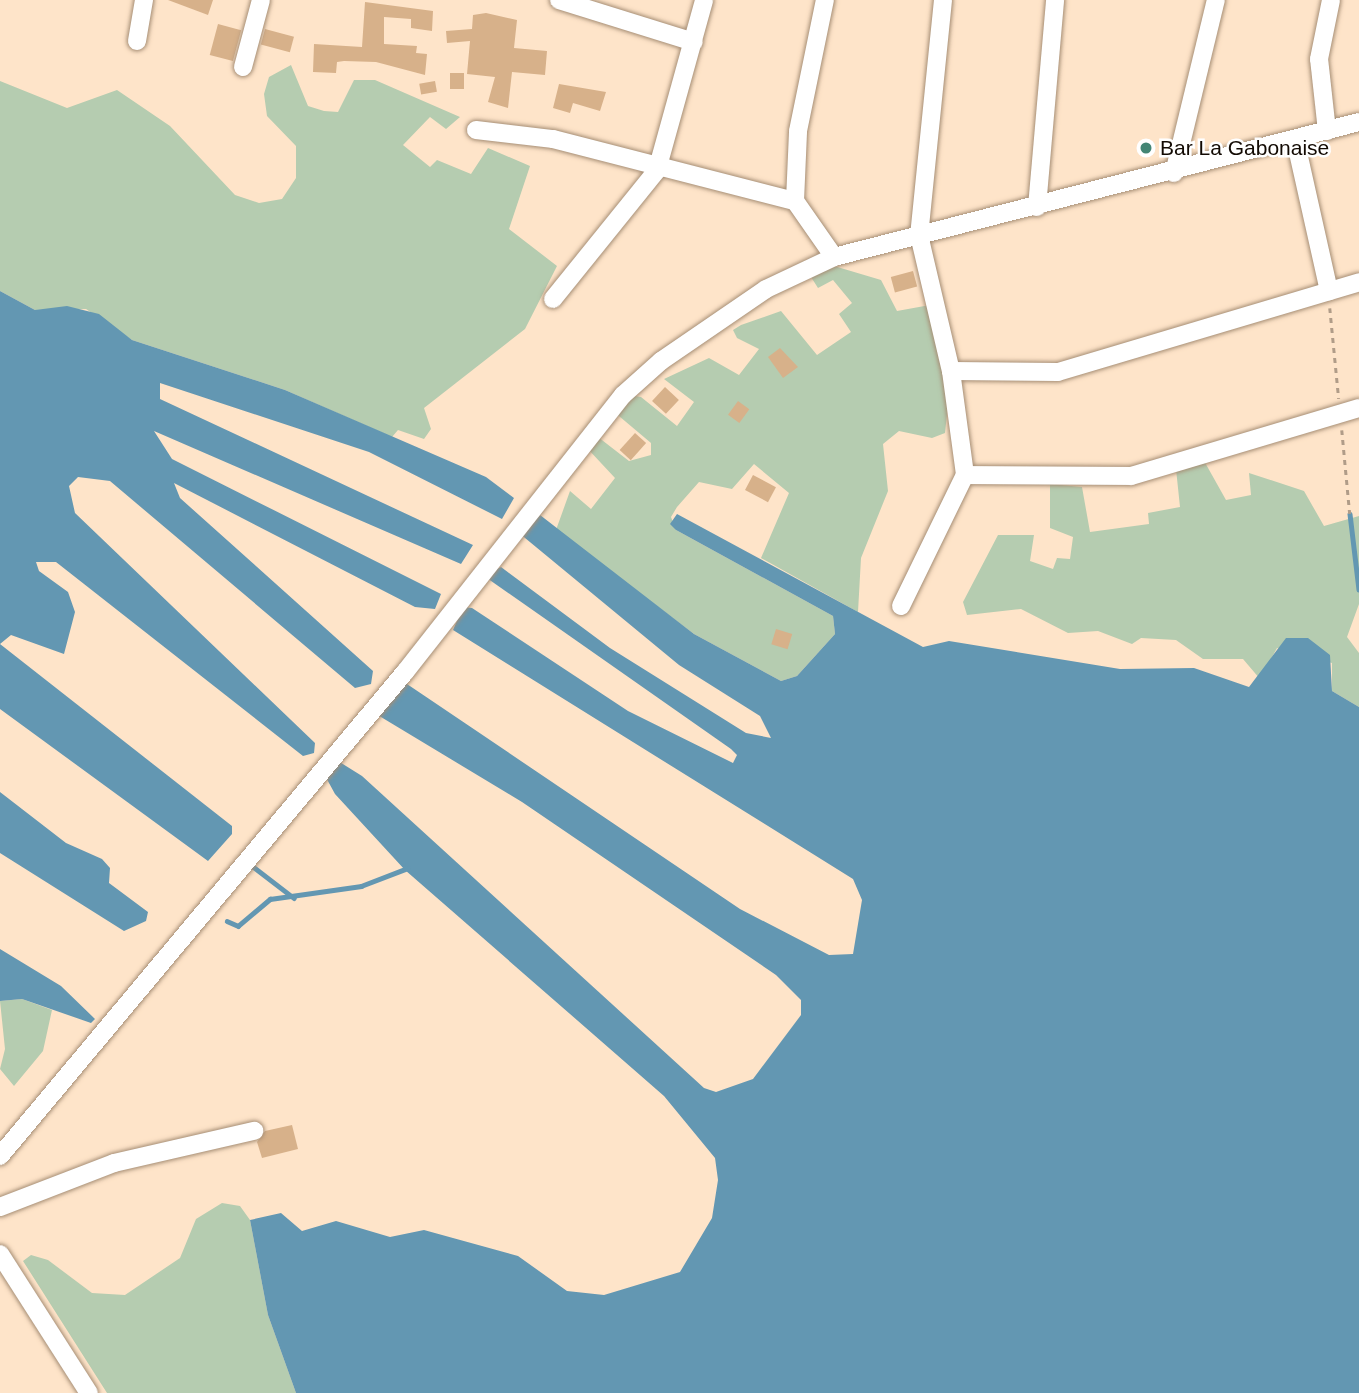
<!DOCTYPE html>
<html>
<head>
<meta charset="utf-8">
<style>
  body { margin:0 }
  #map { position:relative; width:1359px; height:1393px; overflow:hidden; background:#fee4c9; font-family:Helvetica,sans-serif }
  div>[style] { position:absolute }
  .green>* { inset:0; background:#b5ccb0 }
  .water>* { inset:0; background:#6397b2 }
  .stream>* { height:4.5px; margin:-2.25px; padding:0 2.25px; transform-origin:2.25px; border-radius:2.25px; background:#6397b2 }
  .building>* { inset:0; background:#d7b18a; transform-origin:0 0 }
  .path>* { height:2.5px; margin-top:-1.25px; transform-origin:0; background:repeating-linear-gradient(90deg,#b09c88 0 5px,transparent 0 10px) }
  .roads { filter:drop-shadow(0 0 2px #a68e75) drop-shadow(0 0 2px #a68e75) }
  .minor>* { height:18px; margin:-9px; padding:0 9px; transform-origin:9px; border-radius:9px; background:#fff }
  .dots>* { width:19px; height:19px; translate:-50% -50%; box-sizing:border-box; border:4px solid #fff; border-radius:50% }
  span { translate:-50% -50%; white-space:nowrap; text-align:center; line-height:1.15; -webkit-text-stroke:5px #fff; paint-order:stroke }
  .poi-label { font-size:21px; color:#120a03 }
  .left { translate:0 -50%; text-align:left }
</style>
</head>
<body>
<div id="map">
  <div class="green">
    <div style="clip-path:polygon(291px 65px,308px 106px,324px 111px,338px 112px,354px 80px,375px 80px,460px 117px,446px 129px,430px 117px,403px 145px,430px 167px,437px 160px,471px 174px,488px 148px,530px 166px,509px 229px,557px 266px,525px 329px,424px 408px,431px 429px,424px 439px,398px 430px,392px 437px,285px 390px,132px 340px,86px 309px,35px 310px,0 291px,0 81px,67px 108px,117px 90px,170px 126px,235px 195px,259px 203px,282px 199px,296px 178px,296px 146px,267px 116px,264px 94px,269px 77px)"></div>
    <div style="clip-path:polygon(834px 266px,881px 280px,897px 311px,930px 305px,951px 377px,945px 433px,932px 438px,899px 431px,883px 444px,888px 491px,861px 558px,858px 612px,761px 558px,789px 493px,754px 464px,732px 489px,699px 482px,677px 507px,671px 517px,676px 530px,833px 616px,835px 634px,797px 676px,781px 681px,694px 634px,556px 530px,570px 491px,591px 509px,615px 478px,587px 448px,598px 437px,629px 461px,651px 455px,651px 443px,613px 411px,628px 395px,641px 397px,677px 426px,694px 402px,664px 379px,709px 358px,739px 375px,759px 349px,737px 338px,733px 330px,741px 325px,781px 311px,817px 355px,851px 332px,839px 314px,852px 303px,833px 280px,818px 288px,811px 277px)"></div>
    <div style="clip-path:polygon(1203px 459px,1226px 500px,1251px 495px,1249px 473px,1304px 491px,1324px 526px,1359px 516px,1359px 604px,1347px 637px,1359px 653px,1359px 707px,1332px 691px,1332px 663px,1277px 648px,1260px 679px,1243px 659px,1203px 659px,1176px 640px,1141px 638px,1132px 644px,1098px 631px,1068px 633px,1021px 609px,967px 615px,963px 602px,998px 535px,1034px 535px,1030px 561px,1053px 569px,1057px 558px,1070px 559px,1073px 537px,1050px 528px,1050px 484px,1082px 487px,1090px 532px,1149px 524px,1148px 513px,1180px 507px,1176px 469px)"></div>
    <div style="clip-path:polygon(22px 999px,52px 1010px,43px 1051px,14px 1086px,0 1069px,5px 1049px,0 1001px)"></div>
    <div style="clip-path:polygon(222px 1203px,240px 1206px,250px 1220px,268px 1315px,296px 1393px,107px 1393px,23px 1261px,31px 1255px,48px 1260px,92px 1293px,125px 1295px,180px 1258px,196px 1219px)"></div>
  </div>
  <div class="water">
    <div style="clip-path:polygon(0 291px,35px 310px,67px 306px,99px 314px,132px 340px,285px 390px,486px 477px,514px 498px,502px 519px,369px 452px,160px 383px,160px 399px,473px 545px,461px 564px,154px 431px,172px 459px,441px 594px,435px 609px,415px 607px,174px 483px,180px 498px,373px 671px,371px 684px,355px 688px,110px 481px,78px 477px,69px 486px,75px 513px,315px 743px,314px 753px,303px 756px,56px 562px,36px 562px,39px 571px,68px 592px,75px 612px,64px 654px,11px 635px,0 644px,232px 826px,232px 834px,208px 861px,0 709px)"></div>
    <div style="clip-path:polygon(677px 514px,923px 647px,949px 641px,1120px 669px,1194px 668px,1249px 687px,1286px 638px,1308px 638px,1330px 655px,1332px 691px,1359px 707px,1359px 1393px,296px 1393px,268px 1315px,250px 1220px,281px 1213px,302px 1231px,336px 1221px,390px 1237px,424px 1230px,518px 1256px,567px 1291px,604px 1295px,680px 1272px,712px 1218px,718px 1180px,715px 1158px,664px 1096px,405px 870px,335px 794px,323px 772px,338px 761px,362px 776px,704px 1088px,716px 1092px,753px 1079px,801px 1015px,801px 1000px,776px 975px,522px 802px,376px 714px,404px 682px,740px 909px,829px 955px,853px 954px,862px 900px,853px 879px,453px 630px,463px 607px,472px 608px,628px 711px,733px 763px,737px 755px,731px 749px,484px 576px,501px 567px,610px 648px,746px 733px,771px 738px,760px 716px,679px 665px,519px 533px,540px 515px,694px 634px,781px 681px,797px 676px,835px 634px,833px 616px,676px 530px,670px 524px)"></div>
    <div style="clip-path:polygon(0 792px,66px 843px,102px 859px,110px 868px,109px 883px,148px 912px,146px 921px,124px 931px,0 853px)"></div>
    <div style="clip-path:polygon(0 949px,61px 986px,95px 1019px,91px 1023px,22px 999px,0 1001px)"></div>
  </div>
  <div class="stream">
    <div style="left:1350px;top:514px;width:76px;rotate:83.2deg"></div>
    <div style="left:251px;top:865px;width:54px;rotate:37.5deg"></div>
    <div style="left:227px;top:921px;width:12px;rotate:24deg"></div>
    <div style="left:238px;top:926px;width:42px;rotate:-40.2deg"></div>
    <div style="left:270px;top:899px;width:92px;rotate:-8.1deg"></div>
    <div style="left:361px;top:886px;width:50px;rotate:-21deg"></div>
  </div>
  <div class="building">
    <div style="clip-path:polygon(168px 0,213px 0,208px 15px)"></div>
    <div style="clip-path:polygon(365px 2px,433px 11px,432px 31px,411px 28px,411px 19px,384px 17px,384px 44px,417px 46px,416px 53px,427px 54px,425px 75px,376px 62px,344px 61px,337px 62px,336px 73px,313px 72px,314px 44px,362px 47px)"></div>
    <div style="clip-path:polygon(486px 13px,517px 20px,514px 48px,547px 51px,545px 75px,512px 72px,508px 108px,488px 102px,495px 77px,467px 74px,470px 41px,447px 43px,446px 31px,472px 29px,473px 15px)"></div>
    <div style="left:218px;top:24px;width:24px;height:32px;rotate:15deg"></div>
    <div style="left:265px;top:29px;width:30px;height:16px;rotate:15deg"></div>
    <div style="left:450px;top:73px;width:14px;height:16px"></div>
    <div style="left:435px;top:81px;width:11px;height:16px;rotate:80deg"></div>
    <div style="clip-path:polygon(559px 84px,606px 92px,600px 111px,573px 103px,570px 113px,553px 108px)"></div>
    <div style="left:913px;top:271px;width:16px;height:23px;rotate:75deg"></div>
    <div style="clip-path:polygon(780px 348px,798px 367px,783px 378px,768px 357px)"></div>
    <div style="left:665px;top:387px;width:19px;height:19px;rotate:43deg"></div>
    <div style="left:738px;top:401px;width:14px;height:17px;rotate:36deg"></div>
    <div style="left:635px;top:433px;width:15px;height:23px;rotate:42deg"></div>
    <div style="left:753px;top:475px;width:26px;height:17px;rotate:28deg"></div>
    <div style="left:776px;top:629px;width:17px;height:16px;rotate:17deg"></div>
    <div style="clip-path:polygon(292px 1125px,298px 1149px,262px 1158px,257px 1142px,265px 1131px)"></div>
  </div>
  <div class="path">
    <div style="left:1330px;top:308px;width:91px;rotate:84.4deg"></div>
    <div style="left:1342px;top:430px;width:84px;rotate:84.6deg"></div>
  </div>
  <div class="roads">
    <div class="minor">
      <div style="left:559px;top:0;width:141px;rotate:17.3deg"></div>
      <div style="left:943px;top:0;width:236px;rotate:95.8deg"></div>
      <div style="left:919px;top:235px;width:140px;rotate:76.8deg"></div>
      <div style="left:951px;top:371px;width:107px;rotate:0.5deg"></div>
      <div style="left:1058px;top:372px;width:314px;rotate:-16.6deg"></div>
      <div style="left:137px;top:41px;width:42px;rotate:-80.3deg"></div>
      <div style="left:243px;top:67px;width:69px;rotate:-75deg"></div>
      <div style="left:476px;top:130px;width:78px;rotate:6.7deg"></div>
      <div style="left:553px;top:139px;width:250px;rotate:14.4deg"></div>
      <div style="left:795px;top:201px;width:68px;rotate:55.1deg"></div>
      <div style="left:1327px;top:131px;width:72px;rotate:-96.3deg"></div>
      <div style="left:1319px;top:59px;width:60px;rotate:-78.5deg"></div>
      <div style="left:1295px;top:139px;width:156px;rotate:77.4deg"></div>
      <div style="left:1174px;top:173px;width:178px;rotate:-76.4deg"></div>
      <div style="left:795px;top:201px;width:70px;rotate:-87.5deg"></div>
      <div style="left:798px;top:131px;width:134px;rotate:-78.4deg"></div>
      <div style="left:1037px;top:207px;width:208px;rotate:-85deg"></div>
      <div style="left:553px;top:299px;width:166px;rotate:-51.1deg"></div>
      <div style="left:657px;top:170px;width:176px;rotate:-74.5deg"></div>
      <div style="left:951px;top:371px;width:105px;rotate:82.3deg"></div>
      <div style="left:901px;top:606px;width:146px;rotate:-64deg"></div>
      <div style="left:965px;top:475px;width:166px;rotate:0.3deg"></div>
      <div style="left:1131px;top:476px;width:238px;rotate:-16.6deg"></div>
      <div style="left:0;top:1156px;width:631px;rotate:-50.08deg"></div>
      <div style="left:405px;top:672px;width:352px;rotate:-51.8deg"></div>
      <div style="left:623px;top:395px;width:51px;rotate:-41.8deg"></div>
      <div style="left:661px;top:361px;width:127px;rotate:-34.4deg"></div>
      <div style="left:766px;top:289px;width:75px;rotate:-25.2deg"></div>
      <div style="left:834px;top:257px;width:542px;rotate:-14.42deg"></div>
      <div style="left:0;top:1207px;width:122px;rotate:-21.1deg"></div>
      <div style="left:114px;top:1163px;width:144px;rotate:-12.9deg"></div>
      <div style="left:0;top:1254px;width:165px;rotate:57.4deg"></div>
    </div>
  </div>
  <div class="dots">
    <div style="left:1146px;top:148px;background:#438574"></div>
  </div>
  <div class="poi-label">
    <span class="left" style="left:1160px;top:148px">Bar La Gabonaise</span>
  </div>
</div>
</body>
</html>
